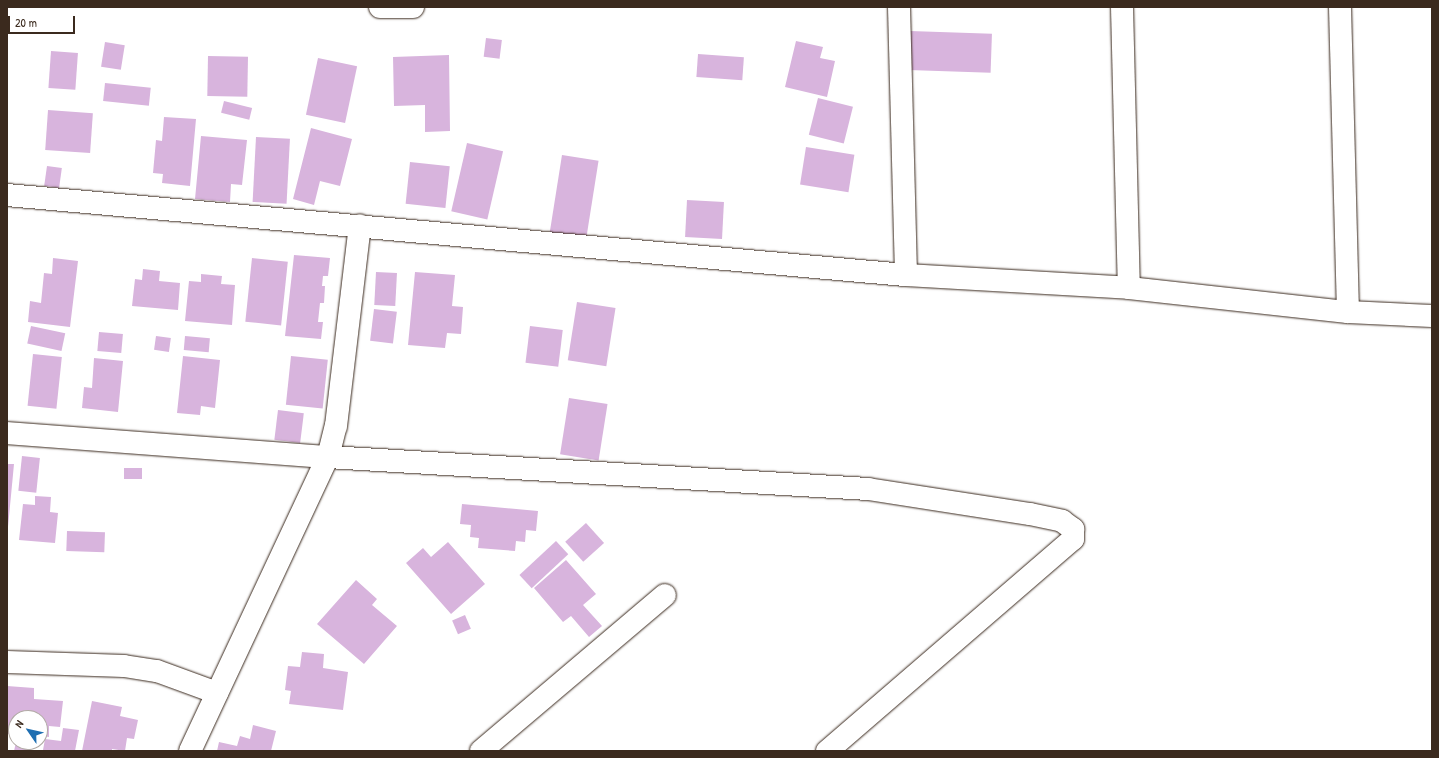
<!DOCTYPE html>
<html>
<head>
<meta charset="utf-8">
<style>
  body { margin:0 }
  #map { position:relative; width:1439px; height:758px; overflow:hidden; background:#fff; font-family:"Patrick Hand",sans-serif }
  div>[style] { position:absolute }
  .building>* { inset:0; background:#d8b4dd; transform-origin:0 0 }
  .roads { filter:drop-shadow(0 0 1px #3b2a1e) drop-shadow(0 0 1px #3b2a1e) }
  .minor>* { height:22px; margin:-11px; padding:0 11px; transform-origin:11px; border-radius:11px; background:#fff }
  span { translate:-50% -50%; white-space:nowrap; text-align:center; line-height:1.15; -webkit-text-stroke:4px #fff; paint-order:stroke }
  .frame { position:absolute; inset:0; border:8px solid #3b2a1e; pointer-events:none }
  .north { position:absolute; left:8px; top:710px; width:40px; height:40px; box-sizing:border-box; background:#fff; border:1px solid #b1aaa5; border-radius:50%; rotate:304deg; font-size:11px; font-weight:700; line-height:16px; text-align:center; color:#3b2a1e }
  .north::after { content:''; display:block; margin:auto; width:14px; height:18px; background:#1f6fb2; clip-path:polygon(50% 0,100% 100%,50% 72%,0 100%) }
  .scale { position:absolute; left:8px; top:16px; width:67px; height:18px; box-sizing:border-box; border:2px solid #3b2a1e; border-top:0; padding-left:5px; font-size:12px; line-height:14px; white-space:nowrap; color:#3b2a1e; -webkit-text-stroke:3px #fff; paint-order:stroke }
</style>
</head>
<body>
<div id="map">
  <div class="building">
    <div style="left:910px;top:31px;width:82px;height:39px;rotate:2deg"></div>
    <div style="left:486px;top:38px;width:16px;height:19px;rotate:7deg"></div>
    <div style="clip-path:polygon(796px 41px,823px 47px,820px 58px,835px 61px,827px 97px,785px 87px)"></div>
    <div style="left:105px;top:42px;width:20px;height:25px;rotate:9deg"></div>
    <div style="left:51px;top:51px;width:27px;height:37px;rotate:4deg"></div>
    <div style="left:698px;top:54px;width:46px;height:23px;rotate:4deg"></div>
    <div style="clip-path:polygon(449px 55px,450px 131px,425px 132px,425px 105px,394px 106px,393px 57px)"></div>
    <div style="left:208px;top:56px;width:40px;height:40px;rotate:1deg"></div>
    <div style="left:318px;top:58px;width:40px;height:58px;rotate:12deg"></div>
    <div style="left:105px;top:83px;width:46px;height:18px;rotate:6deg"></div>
    <div style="left:818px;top:98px;width:36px;height:38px;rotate:14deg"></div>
    <div style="left:224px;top:101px;width:29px;height:12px;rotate:14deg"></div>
    <div style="left:48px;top:110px;width:45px;height:40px;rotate:4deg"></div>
    <div style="clip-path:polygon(164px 117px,196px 119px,190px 186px,162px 183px,163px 174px,153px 173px,156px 140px,162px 141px)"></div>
    <div style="clip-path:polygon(311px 128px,352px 139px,340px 186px,320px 181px,314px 205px,293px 199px)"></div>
    <div style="clip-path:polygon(201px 136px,247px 140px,242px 185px,231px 184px,230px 202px,195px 199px)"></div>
    <div style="left:256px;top:137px;width:34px;height:65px;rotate:3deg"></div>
    <div style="left:467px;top:143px;width:37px;height:70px;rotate:13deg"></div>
    <div style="left:806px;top:147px;width:49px;height:38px;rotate:9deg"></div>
    <div style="left:562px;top:155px;width:37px;height:79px;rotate:9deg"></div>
    <div style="left:410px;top:162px;width:40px;height:42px;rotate:6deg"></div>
    <div style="left:47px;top:166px;width:15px;height:20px;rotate:8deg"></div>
    <div style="left:687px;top:200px;width:37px;height:37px;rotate:3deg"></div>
    <div style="clip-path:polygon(294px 255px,330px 258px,328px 276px,323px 276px,322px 286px,325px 286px,324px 303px,320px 303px,318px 322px,323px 322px,321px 339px,285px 336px)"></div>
    <div style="clip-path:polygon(53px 258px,78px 261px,70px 327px,28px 322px,30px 301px,41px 303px,44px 273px,52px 274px)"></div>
    <div style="left:252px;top:258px;width:36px;height:64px;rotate:6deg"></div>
    <div style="clip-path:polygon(143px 269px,160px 271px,159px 281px,180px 283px,178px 310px,132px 306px,135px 279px,142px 280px)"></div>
    <div style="left:376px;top:272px;width:21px;height:33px;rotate:3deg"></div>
    <div style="clip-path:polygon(415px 272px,455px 275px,452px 306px,463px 307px,461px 334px,447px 333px,445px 348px,408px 345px)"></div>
    <div style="clip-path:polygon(201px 274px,222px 276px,221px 284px,235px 285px,232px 325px,185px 321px,189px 281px,201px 282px)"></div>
    <div style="left:577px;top:302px;width:39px;height:59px;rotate:9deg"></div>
    <div style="left:374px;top:309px;width:23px;height:32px;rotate:7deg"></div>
    <div style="left:31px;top:326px;width:35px;height:18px;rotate:12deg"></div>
    <div style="left:530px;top:326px;width:33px;height:37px;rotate:7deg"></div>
    <div style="left:99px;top:332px;width:24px;height:19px;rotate:5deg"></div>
    <div style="left:156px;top:336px;width:15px;height:14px;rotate:8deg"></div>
    <div style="left:185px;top:336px;width:25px;height:14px;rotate:5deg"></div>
    <div style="left:33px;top:354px;width:29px;height:52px;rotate:6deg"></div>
    <div style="clip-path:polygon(183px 356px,220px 360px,215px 408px,201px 406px,200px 415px,177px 413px)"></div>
    <div style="left:291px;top:356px;width:37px;height:49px;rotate:6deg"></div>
    <div style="clip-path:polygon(94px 358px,123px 361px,118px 412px,82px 408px,84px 387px,92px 388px)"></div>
    <div style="left:569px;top:398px;width:39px;height:57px;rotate:9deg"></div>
    <div style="left:278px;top:410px;width:26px;height:30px;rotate:7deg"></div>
    <div style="left:22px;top:456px;width:18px;height:35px;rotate:6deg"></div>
    <div style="clip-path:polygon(7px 464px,14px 464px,8px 527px,7px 527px)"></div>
    <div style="left:124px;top:468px;width:18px;height:11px"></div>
    <div style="clip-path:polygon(35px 496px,51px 497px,50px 512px,58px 513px,55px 543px,19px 540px,23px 504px,35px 505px)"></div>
    <div style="clip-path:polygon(462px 504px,538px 511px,536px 531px,526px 530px,525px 542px,516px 541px,515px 551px,478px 548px,479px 538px,470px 537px,471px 525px,460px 524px)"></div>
    <div style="left:586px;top:523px;width:27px;height:28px;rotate:48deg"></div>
    <div style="left:67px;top:531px;width:38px;height:20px;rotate:2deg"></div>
    <div style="left:556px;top:541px;width:18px;height:50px;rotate:47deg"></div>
    <div style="clip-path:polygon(448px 542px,485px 584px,451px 614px,406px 563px,423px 548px,431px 557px)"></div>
    <div style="clip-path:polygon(566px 560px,596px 594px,583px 605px,602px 626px,589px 637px,571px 616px,563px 622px,534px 588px)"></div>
    <div style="clip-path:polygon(356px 580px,377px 599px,372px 605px,397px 626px,364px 664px,317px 624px)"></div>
    <div style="left:465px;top:615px;width:15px;height:14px;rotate:67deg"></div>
    <div style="clip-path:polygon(302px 652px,324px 654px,323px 668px,348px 672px,343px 710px,289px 704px,291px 691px,285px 690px,288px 666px,300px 667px)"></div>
    <div style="clip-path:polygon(7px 686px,34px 688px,34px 699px,63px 701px,60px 727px,49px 726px,49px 737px,40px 736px,40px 718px,16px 718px,16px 734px,7px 734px)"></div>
    <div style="clip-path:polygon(92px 701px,122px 707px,120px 716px,138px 720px,134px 739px,127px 738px,125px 751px,112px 749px,112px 751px,82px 751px)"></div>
    <div style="clip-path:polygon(253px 725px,276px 731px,271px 751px,217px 751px,219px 742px,237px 746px,240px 736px,250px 739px)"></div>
    <div style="clip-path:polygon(63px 728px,79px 730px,75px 751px,43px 750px,45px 739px,61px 741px)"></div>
    <div style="clip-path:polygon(16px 742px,32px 745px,30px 751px,14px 751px)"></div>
  </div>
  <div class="roads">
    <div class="minor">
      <div style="left:380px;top:7px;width:33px"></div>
      <div style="left:899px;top:7px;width:268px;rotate:88.5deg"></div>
      <div style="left:1122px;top:7px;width:281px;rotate:88.6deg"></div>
      <div style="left:1340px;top:7px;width:305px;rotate:88.5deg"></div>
      <div style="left:7px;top:195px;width:903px;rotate:5.09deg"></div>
      <div style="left:906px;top:275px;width:223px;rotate:3.3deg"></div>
      <div style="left:1129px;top:288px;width:220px;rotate:6.3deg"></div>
      <div style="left:1348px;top:312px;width:84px;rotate:2.7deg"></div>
      <div style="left:7px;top:433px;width:322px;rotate:4.3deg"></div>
      <div style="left:328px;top:457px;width:541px;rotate:3.39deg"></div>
      <div style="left:868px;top:489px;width:164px;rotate:8.8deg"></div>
      <div style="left:1030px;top:514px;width:33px;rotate:12deg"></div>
      <div style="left:1062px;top:521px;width:14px;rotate:36deg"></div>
      <div style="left:1073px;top:529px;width:10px;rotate:90deg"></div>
      <div style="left:1073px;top:539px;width:325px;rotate:139.2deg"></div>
      <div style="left:7px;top:662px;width:117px;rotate:2deg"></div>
      <div style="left:124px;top:666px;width:33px;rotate:9deg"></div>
      <div style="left:157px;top:671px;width:64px;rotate:20.1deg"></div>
      <div style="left:190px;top:751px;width:325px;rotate:-64.9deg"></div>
      <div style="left:328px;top:457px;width:32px;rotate:-76deg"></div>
      <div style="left:336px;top:426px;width:202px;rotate:-83.2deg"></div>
      <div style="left:481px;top:751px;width:241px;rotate:-40.3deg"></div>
    </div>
  </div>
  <div class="frame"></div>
  <div class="north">N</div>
  <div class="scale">20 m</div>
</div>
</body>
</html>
